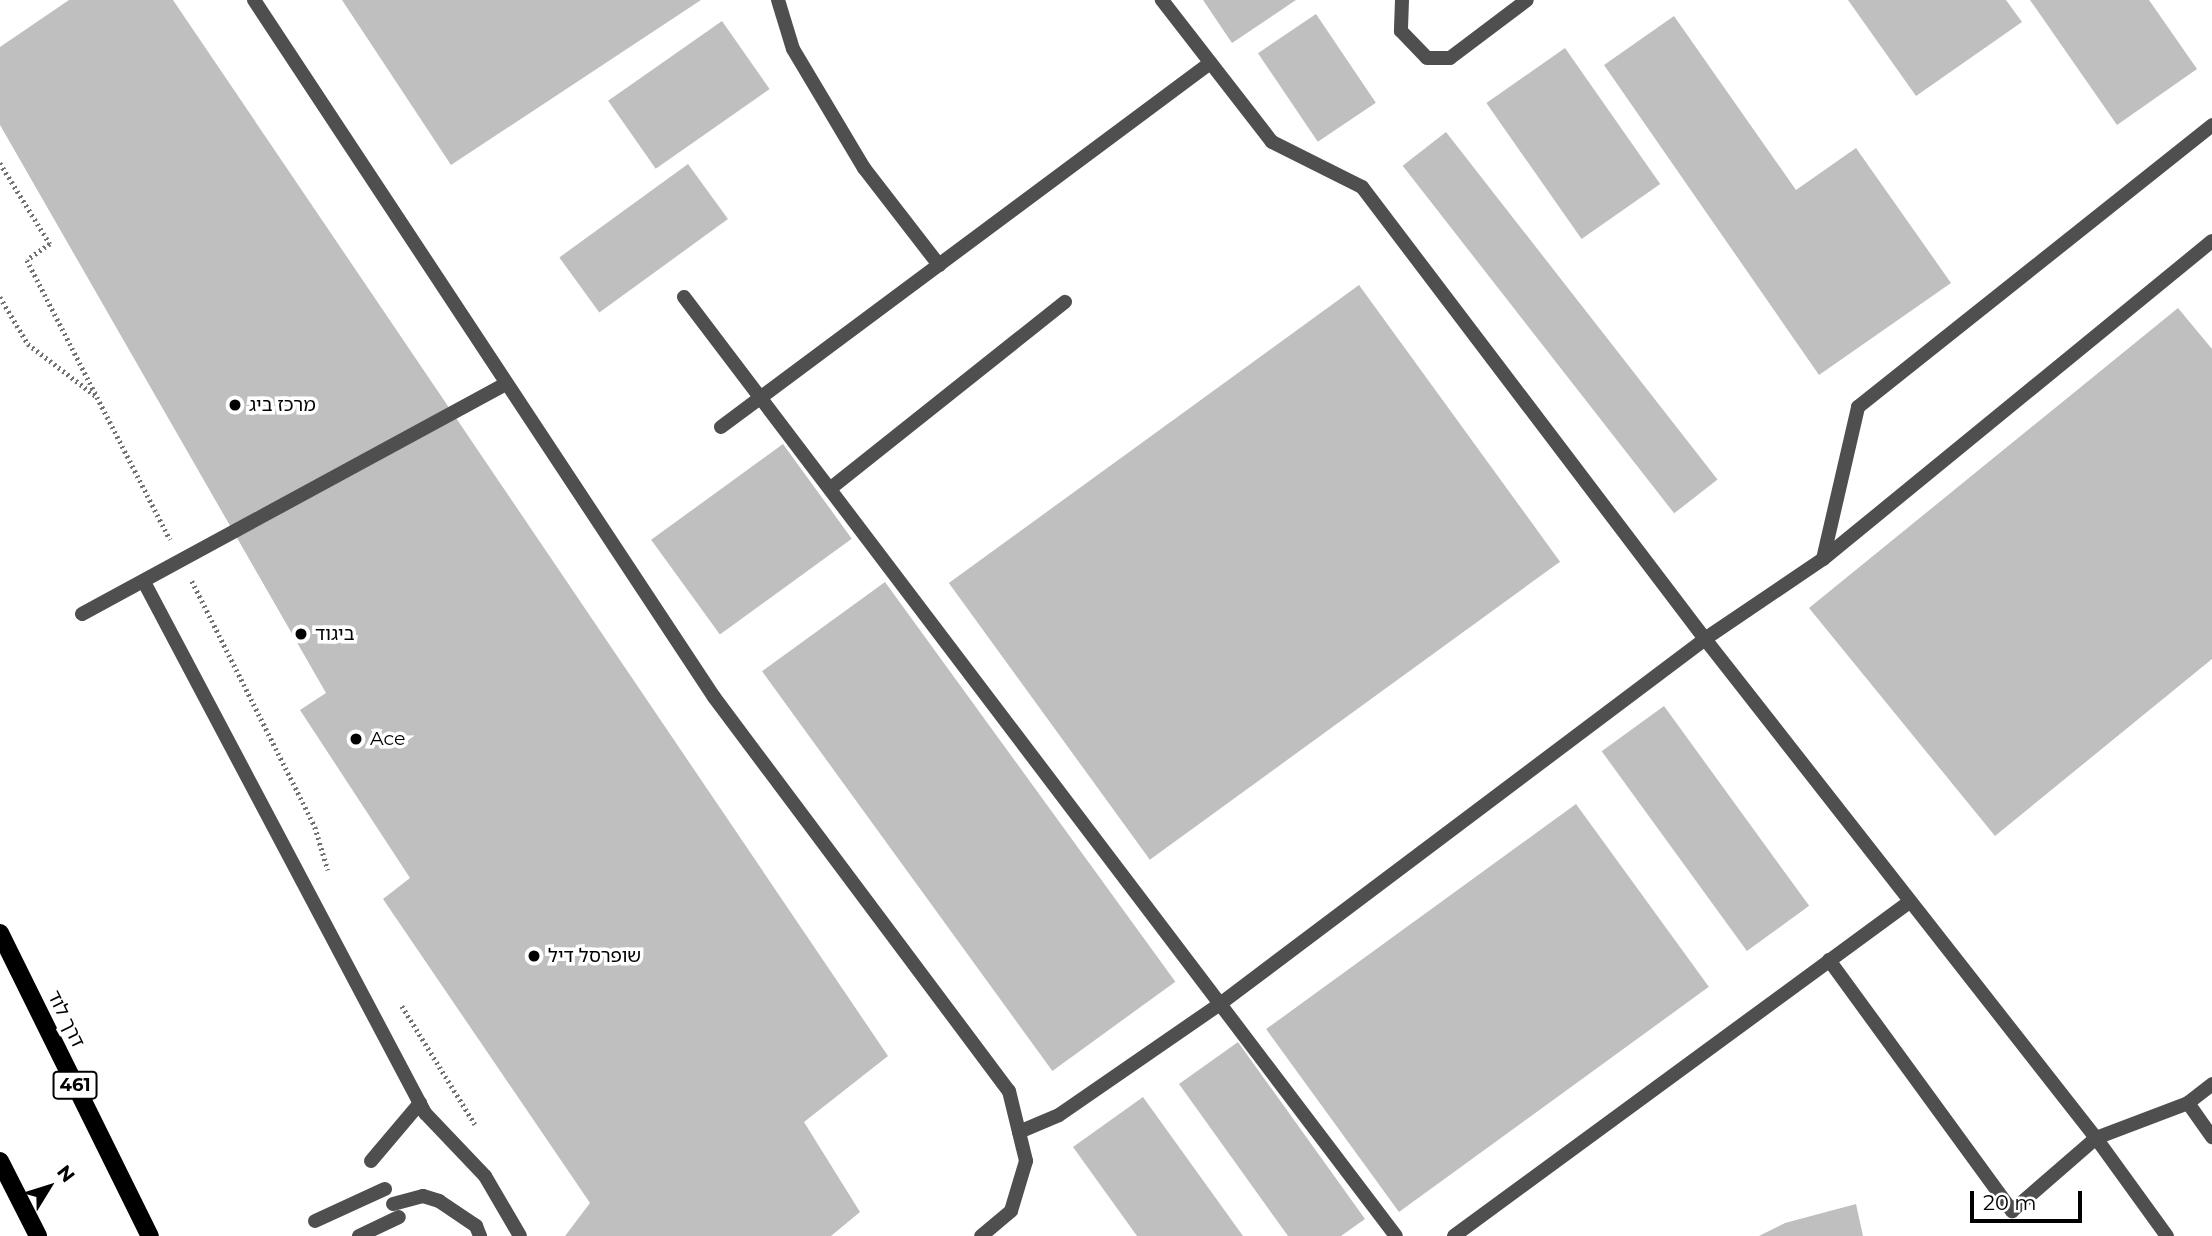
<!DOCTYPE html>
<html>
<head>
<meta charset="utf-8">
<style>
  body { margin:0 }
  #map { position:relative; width:2212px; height:1236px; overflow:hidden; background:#fff; font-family:Montserrat,"Noto Sans Hebrew",sans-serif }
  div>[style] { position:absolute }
  .building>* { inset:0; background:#bfbfbf; transform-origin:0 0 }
  .path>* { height:4.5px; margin-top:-2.25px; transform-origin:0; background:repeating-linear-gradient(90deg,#717171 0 2px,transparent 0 5.5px) }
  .service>* { height:14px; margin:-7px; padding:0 7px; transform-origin:7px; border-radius:7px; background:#4f4f4f }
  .minor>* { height:14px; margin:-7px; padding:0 7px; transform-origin:7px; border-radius:7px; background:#4f4f4f }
  .primary>* { height:18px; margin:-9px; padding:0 9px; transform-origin:9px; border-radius:9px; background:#000 }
  .dots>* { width:19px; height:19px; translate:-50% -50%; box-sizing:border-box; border:4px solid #fff; border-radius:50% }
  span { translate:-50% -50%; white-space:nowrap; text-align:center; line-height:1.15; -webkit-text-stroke:7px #fff; paint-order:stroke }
  .shield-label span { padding:2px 5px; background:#fff; border:2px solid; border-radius:5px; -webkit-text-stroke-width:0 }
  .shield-label { font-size:18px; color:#000; font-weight:700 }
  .poi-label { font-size:19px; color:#000 }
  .left { translate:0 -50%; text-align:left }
  .street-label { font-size:19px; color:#000 }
  .north { position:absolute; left:14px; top:1152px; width:70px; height:70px; -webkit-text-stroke:5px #fff; paint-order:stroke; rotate:52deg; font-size:19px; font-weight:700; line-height:28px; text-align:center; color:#000 }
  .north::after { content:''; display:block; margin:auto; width:24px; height:32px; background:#000; clip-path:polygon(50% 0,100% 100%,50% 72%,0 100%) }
  .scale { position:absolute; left:1970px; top:1191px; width:112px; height:32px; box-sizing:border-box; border:4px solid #000; border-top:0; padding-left:9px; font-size:21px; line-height:24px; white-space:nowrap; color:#000; -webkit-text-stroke:5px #fff; paint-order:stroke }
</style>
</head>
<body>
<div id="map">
  <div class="building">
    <div style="clip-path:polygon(69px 0,173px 0,888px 1056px,804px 1122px,860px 1212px,831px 1236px,565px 1236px,590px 1203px,383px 899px,410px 878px,300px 710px,326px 693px,0 125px,0 47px)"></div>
    <div style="clip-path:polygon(342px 0,701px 0,451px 165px)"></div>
    <div style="clip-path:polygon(1203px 0,1296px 0,1232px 43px)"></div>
    <div style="clip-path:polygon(1848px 0,2006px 0,2022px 22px,1916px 96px)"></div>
    <div style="clip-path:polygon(2030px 0,2149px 0,2197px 69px,2117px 125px)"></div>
    <div style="left:1316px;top:14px;width:107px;height:70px;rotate:56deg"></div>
    <div style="clip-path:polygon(1674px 16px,1796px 190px,1856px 148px,1951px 283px,1819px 375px,1604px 65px)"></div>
    <div style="left:722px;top:21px;width:83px;height:139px;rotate:55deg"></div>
    <div style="left:1565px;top:48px;width:166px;height:96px;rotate:55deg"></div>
    <div style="left:1446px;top:132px;width:441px;height:55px;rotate:52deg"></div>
    <div style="left:688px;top:164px;width:68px;height:159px;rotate:54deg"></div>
    <div style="left:1359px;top:285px;width:342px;height:507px;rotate:54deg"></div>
    <div style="clip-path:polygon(2178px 308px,2212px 349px,2212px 659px,1995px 836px,1809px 608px)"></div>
    <div style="left:783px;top:444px;width:117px;height:163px;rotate:54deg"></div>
    <div style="left:885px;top:582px;width:494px;height:152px;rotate:54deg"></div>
    <div style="left:1664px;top:706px;width:247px;height:77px;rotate:54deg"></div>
    <div style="left:1576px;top:804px;width:226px;height:383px;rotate:54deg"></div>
    <div style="clip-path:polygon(1238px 1042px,1365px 1219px,1341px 1236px,1288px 1236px,1179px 1084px)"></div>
    <div style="clip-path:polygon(1143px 1097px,1243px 1236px,1137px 1236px,1073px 1147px)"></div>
    <div style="clip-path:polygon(1856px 1204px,1863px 1236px,1759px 1236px,1785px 1223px)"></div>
  </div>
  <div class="path">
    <div style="left:0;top:163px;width:95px;rotate:58.3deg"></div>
    <div style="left:50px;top:244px;width:28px;rotate:145deg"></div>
    <div style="left:27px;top:260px;width:314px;rotate:62.9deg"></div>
    <div style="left:0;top:297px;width:55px;rotate:59.2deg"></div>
    <div style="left:28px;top:344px;width:86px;rotate:37.4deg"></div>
    <div style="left:192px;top:581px;width:275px;rotate:63.4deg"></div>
    <div style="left:315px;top:827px;width:45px;rotate:73.2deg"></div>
    <div style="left:402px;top:1006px;width:139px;rotate:58.3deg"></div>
  </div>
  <div class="service">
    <div style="left:831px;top:488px;width:299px;rotate:-38.5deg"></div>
    <div style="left:1823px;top:559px;width:156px;rotate:-77deg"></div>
    <div style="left:1858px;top:407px;width:453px;rotate:-38.5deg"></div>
    <div style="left:144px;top:582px;width:601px;rotate:62.11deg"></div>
    <div style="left:425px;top:1113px;width:87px;rotate:46.4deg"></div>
    <div style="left:485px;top:1176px;width:69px;rotate:59.7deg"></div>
    <div style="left:82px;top:614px;width:481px;rotate:-28.5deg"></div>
    <div style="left:1829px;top:960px;width:311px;rotate:53.9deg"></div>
    <div style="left:2012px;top:1211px;width:111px;rotate:-41deg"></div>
    <div style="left:2096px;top:1138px;width:121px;rotate:54.1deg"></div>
    <div style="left:371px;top:1161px;width:76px;rotate:-49.8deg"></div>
    <div style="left:393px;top:1204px;width:31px;rotate:-15deg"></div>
    <div style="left:423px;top:1196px;width:17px;rotate:17deg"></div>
    <div style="left:439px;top:1201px;width:45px;rotate:34deg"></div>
    <div style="left:476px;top:1226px;width:11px;rotate:68deg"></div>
    <div style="left:315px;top:1221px;width:77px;rotate:-24.6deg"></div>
    <div style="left:359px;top:1236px;width:44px;rotate:-25.4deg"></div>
  </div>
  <div class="minor">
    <div style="left:254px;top:0;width:835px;rotate:56.58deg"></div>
    <div style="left:714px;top:697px;width:492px;rotate:53.2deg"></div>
    <div style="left:1009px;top:1091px;width:72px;rotate:76.3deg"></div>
    <div style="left:1026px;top:1161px;width:52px;rotate:106.7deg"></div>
    <div style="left:1011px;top:1211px;width:39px;rotate:140deg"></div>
    <div style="left:778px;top:0;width:51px;rotate:73deg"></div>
    <div style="left:793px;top:49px;width:139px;rotate:59.2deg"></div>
    <div style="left:864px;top:168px;width:123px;rotate:52.3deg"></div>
    <div style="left:1402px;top:0;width:31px;rotate:92deg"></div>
    <div style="left:1401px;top:31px;width:37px;rotate:46deg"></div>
    <div style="left:1427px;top:58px;width:23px"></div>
    <div style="left:1450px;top:58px;width:96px;rotate:-37deg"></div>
    <div style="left:2212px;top:241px;width:502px;rotate:140.73deg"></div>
    <div style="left:1823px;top:559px;width:143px;rotate:145.9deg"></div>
    <div style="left:1705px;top:639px;width:634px;rotate:51.92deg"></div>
    <div style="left:2096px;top:1138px;width:98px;rotate:-20.8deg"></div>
    <div style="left:2188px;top:1103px;width:42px;rotate:54.8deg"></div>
    <div style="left:684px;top:297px;width:1178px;rotate:52.83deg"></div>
    <div style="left:721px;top:427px;width:610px;rotate:-36.66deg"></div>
    <div style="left:2188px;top:1103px;width:31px;rotate:-38deg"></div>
    <div style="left:1019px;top:1132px;width:43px;rotate:-23deg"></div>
    <div style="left:1059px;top:1115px;width:196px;rotate:-34.6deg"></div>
    <div style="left:1220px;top:1004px;width:607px;rotate:-36.96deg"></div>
    <div style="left:1705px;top:639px;width:567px;rotate:-127.19deg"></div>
    <div style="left:1362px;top:187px;width:101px;rotate:-153.4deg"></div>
    <div style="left:1272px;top:142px;width:180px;rotate:-127.8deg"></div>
    <div style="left:1454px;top:1236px;width:563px;rotate:-36.26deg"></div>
  </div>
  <div class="primary">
    <div style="left:0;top:933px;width:338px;rotate:63.7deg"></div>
    <div style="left:0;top:1161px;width:84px;rotate:63.1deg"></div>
  </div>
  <div class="dots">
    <div style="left:235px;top:405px;background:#000"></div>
    <div style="left:301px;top:634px;background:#000"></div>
    <div style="left:356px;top:739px;background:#000"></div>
    <div style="left:534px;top:956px;background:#000"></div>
  </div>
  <div class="shield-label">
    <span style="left:75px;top:1085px">461</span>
  </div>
  <div class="poi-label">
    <span class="left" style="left:249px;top:405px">מרכז ביג</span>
    <span class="left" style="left:315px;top:634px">ביגוד</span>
    <span class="left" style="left:370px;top:739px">Ace</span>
    <span class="left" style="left:548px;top:956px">שופרסל דיל</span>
  </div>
  <div class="street-label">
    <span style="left:66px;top:1019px;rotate:64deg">דרך לוד</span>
  </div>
  <div class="north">N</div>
  <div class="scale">20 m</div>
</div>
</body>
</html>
